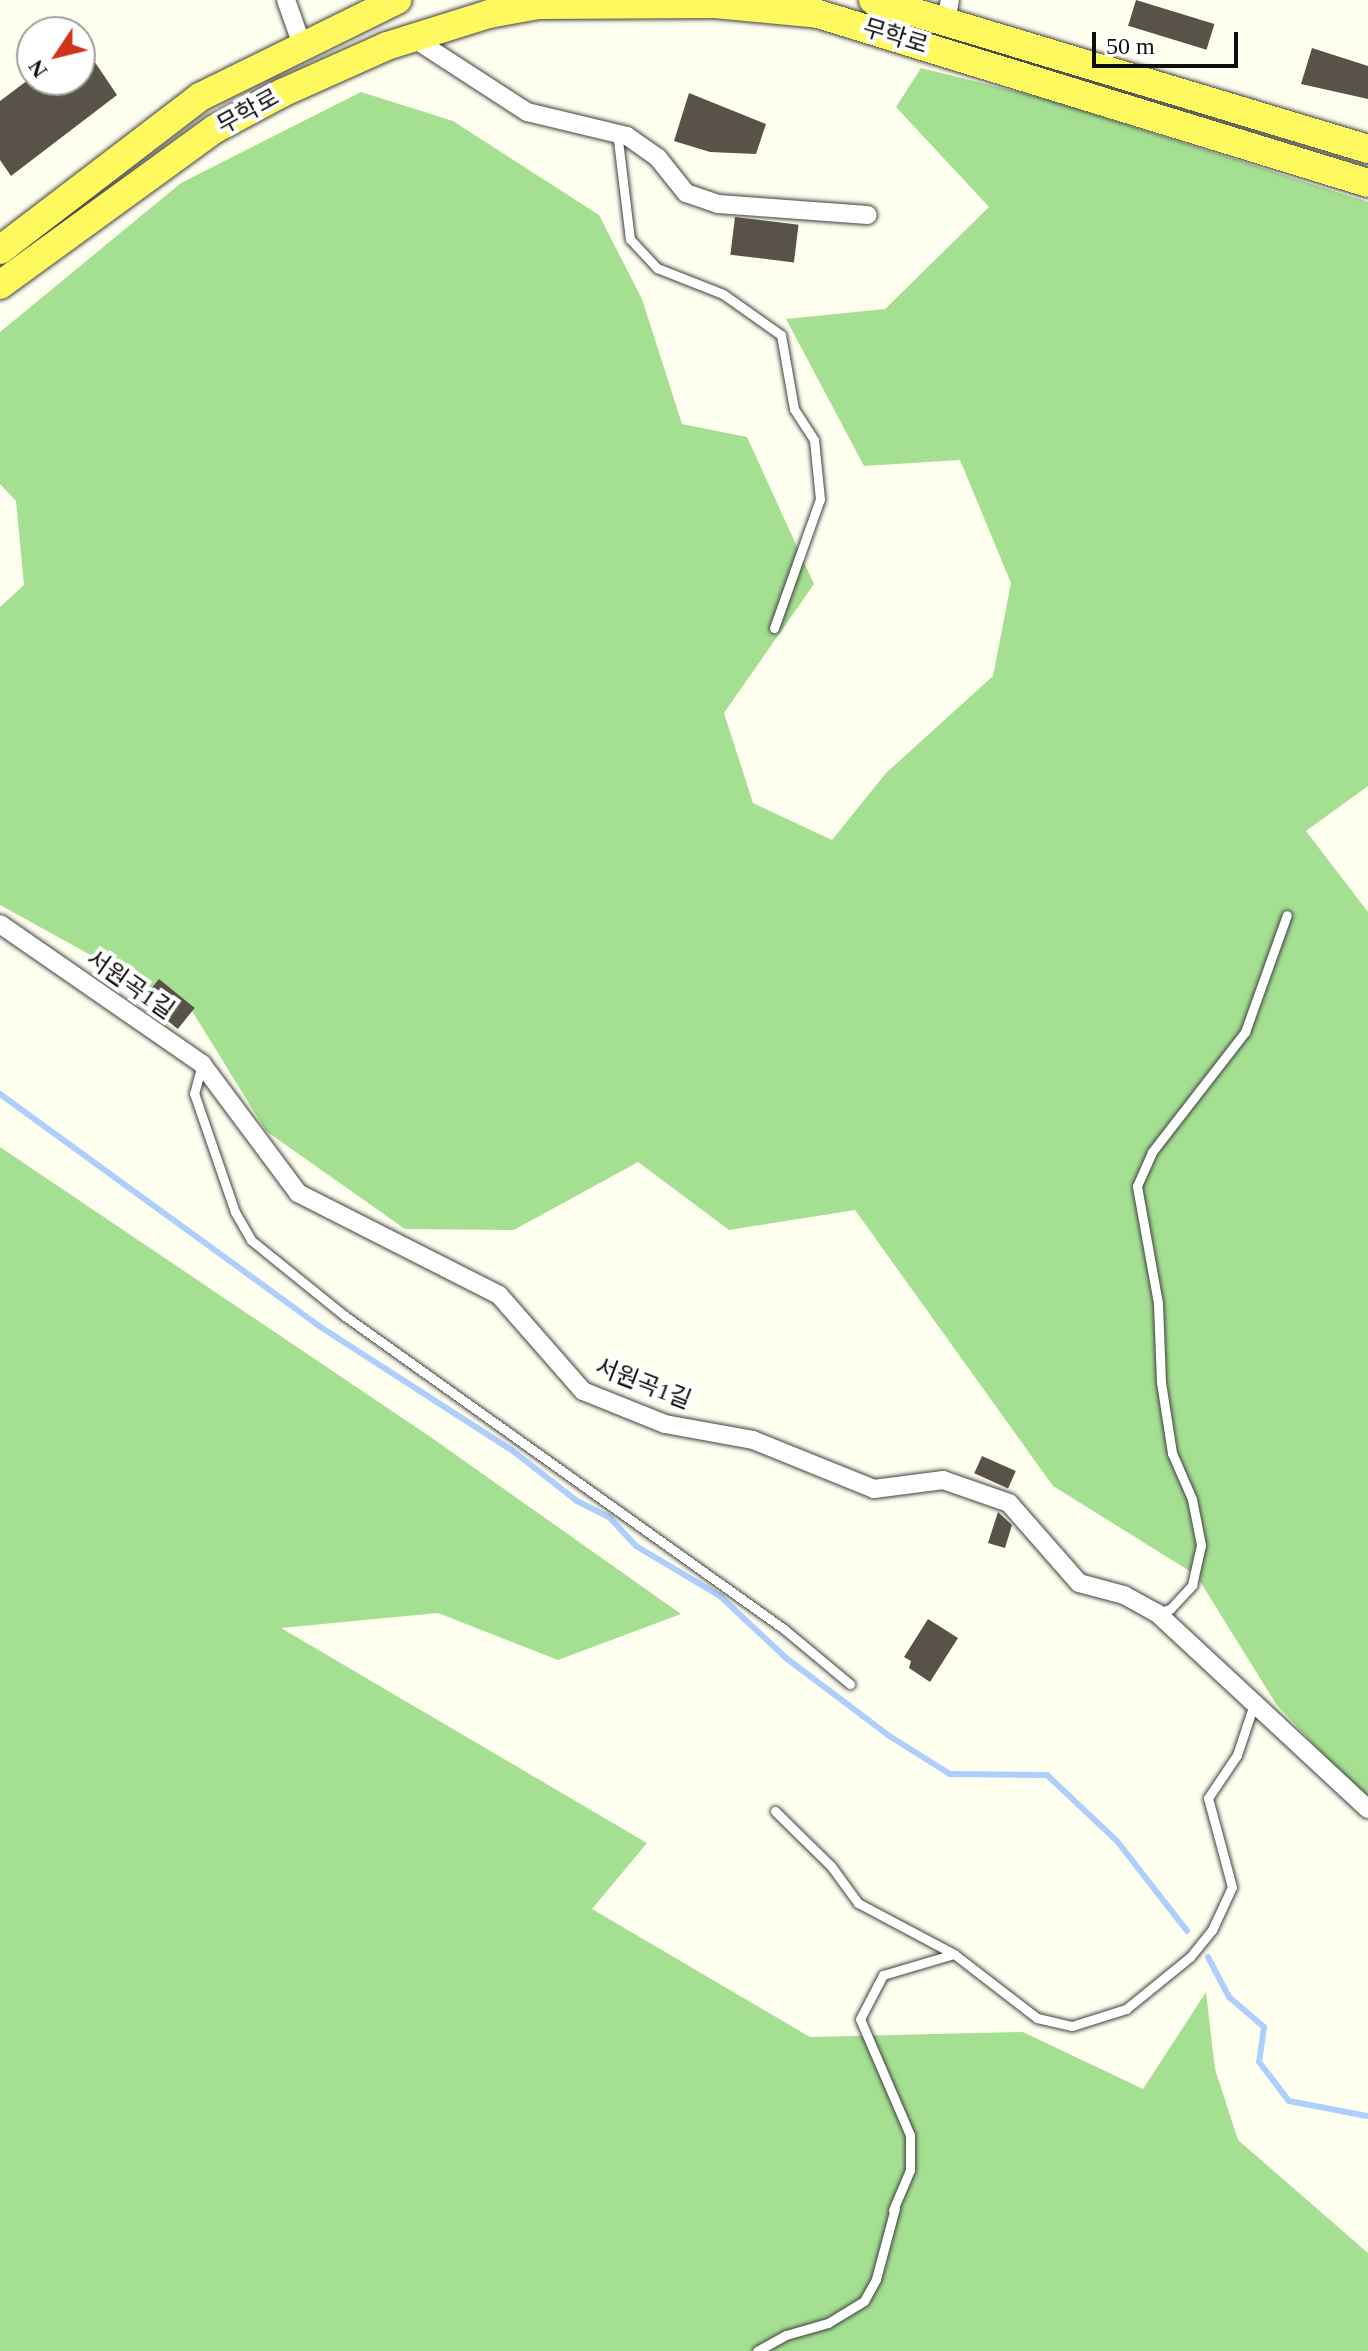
<!DOCTYPE html>
<html>
<head>
<meta charset="utf-8">
<style>
  body { margin:0 }
  #map { position:relative; width:1368px; height:2351px; overflow:hidden; background:#fffff0; font-family:"Times New Roman","Noto Sans KR",serif }
  div>[style] { position:absolute }
  .forest>* { inset:0; background:#a5e092 }
  .stream>* { height:6px; margin:-3px; padding:0 3px; transform-origin:3px; border-radius:3px; background:#aecffc }
  .building>* { inset:0; background:#585249; transform-origin:0 0 }
  .roads { filter:drop-shadow(0 0 2px #414141) drop-shadow(0 0 2px #414141) }
  .lane>* { height:9px; margin:-4.5px; padding:0 4.5px; transform-origin:4.5px; border-radius:4.5px; background:#fff }
  .street>* { height:18px; margin:-9px; padding:0 9px; transform-origin:9px; border-radius:9px; background:#fff }
  .primary>* { height:28px; margin:-14px; padding:0 14px; transform-origin:14px; border-radius:14px; background:#fff960 }
  span { translate:-50% -50%; white-space:nowrap; text-align:center; line-height:1.15; -webkit-text-stroke:8px #fff; paint-order:stroke }
  .street-label { font-size:24px; color:#0e0e0e }
  .north { position:absolute; left:16px; top:16px; width:80px; height:80px; box-sizing:border-box; background:#fff; border:2px solid #9f9f9f; border-radius:50%; rotate:235deg; font-size:22px; font-weight:700; line-height:32px; text-align:center; color:#0e0e0e }
  .north::after { content:''; display:block; margin:auto; width:28px; height:36px; background:#cd3418; clip-path:polygon(50% 0,100% 100%,50% 72%,0 100%) }
  .scale { position:absolute; left:1092px; top:32px; width:146px; height:36px; box-sizing:border-box; border:4px solid #0e0e0e; border-top:0; padding-left:10px; font-size:24px; line-height:28px; white-space:nowrap; color:#0e0e0e; -webkit-text-stroke:6px #fff; paint-order:stroke }
</style>
</head>
<body>
<div id="map">
  <div class="forest">
    <div style="clip-path:polygon(921px 68px,1046px 99px,1368px 202px,1368px 786px,1306px 831px,1368px 912px,1368px 1802px,1276px 1704px,1196px 1575px,1053px 1486px,855px 1210px,729px 1230px,638px 1162px,514px 1230px,405px 1229px,266px 1131px,192px 1011px,0 905px,0 607px,24px 585px,16px 501px,0 484px,0 332px,181px 183px,361px 92px,453px 121px,599px 215px,642px 299px,682px 424px,747px 437px,814px 584px,724px 713px,753px 803px,832px 840px,886px 773px,993px 676px,1011px 583px,960px 460px,864px 466px,786px 319px,885px 309px,989px 207px,896px 107px)"></div>
    <div style="clip-path:polygon(0 1147px,432px 1438px,681px 1614px,558px 1660px,438px 1613px,281px 1628px,647px 1843px,592px 1909px,810px 2037px,1023px 2032px,1143px 2089px,1206px 1992px,1215px 2069px,1238px 2140px,1368px 2253px,1368px 2351px,0 2351px)"></div>
  </div>
  <div class="stream">
    <div style="left:0;top:1094px;width:394px;rotate:36deg"></div>
    <div style="left:319px;top:1326px;width:231px;rotate:32.8deg"></div>
    <div style="left:513px;top:1451px;width:81px;rotate:38deg"></div>
    <div style="left:577px;top:1501px;width:36px;rotate:27deg"></div>
    <div style="left:609px;top:1517px;width:40px;rotate:47deg"></div>
    <div style="left:636px;top:1546px;width:98px;rotate:30.8deg"></div>
    <div style="left:720px;top:1596px;width:91px;rotate:43.2deg"></div>
    <div style="left:786px;top:1658px;width:131px;rotate:37deg"></div>
    <div style="left:891px;top:1737px;width:70px;rotate:32.1deg"></div>
    <div style="left:950px;top:1774px;width:97px;rotate:0.6deg"></div>
    <div style="left:1047px;top:1775px;width:96px;rotate:43.3deg"></div>
    <div style="left:1117px;top:1841px;width:114px;rotate:52.1deg"></div>
    <div style="left:1208px;top:1957px;width:45px;rotate:62.3deg"></div>
    <div style="left:1229px;top:1997px;width:46px;rotate:40.6deg"></div>
    <div style="left:1264px;top:2027px;width:35px;rotate:98deg"></div>
    <div style="left:1259px;top:2062px;width:49px;rotate:52.4deg"></div>
    <div style="left:1289px;top:2101px;width:80px;rotate:10.8deg"></div>
  </div>
  <div class="building">
    <div style="left:1136px;top:0;width:82px;height:27px;rotate:17deg"></div>
    <div style="clip-path:polygon(80px 40px,117px 95px,11px 176px,0 160px,0 101px,28px 80px,80px 80px)"></div>
    <div style="clip-path:polygon(1312px 48px,1368px 66px,1368px 99px,1301px 84px)"></div>
    <div style="clip-path:polygon(689px 93px,766px 124px,756px 154px,710px 152px,674px 141px)"></div>
    <div style="left:735px;top:217px;width:64px;height:38px;rotate:7deg"></div>
    <div style="left:159px;top:979px;width:46px;height:27px;rotate:39deg"></div>
    <div style="left:982px;top:1456px;width:37px;height:19px;rotate:24deg"></div>
    <div style="clip-path:polygon(998px 1512px,1012px 1525px,1005px 1548px,988px 1543px)"></div>
    <div style="clip-path:polygon(928px 1619px,958px 1638px,930px 1682px,909px 1668px,911px 1661px,904px 1657px)"></div>
  </div>
  <div class="roads">
    <div class="lane">
      <div style="left:617px;top:132px;width:108px;rotate:83.1deg"></div>
      <div style="left:630px;top:239px;width:40px;rotate:47deg"></div>
      <div style="left:657px;top:268px;width:71px;rotate:21.5deg"></div>
      <div style="left:723px;top:294px;width:71px;rotate:35.3deg"></div>
      <div style="left:781px;top:335px;width:75px;rotate:80deg"></div>
      <div style="left:794px;top:409px;width:37px;rotate:57deg"></div>
      <div style="left:814px;top:440px;width:59px;rotate:84.2deg"></div>
      <div style="left:820px;top:499px;width:137px;rotate:109.6deg"></div>
      <div style="left:202px;top:1064px;width:30px;rotate:105deg"></div>
      <div style="left:194px;top:1093px;width:126px;rotate:71deg"></div>
      <div style="left:235px;top:1212px;width:32px;rotate:60deg"></div>
      <div style="left:251px;top:1240px;width:121px;rotate:39deg"></div>
      <div style="left:345px;top:1316px;width:539px;rotate:35.49deg"></div>
      <div style="left:784px;top:1629px;width:86px;rotate:39.8deg"></div>
      <div style="left:1157px;top:1613px;width:14px;rotate:-17deg"></div>
      <div style="left:1170px;top:1609px;width:33px;rotate:-47deg"></div>
      <div style="left:1192px;top:1585px;width:41px;rotate:-77.3deg"></div>
      <div style="left:1201px;top:1545px;width:47px;rotate:-101.1deg"></div>
      <div style="left:1192px;top:1499px;width:50px;rotate:-113.5deg"></div>
      <div style="left:1172px;top:1453px;width:72px;rotate:-98.8deg"></div>
      <div style="left:1161px;top:1382px;width:79px;rotate:-92.2deg"></div>
      <div style="left:1158px;top:1303px;width:119px;rotate:-100.2deg"></div>
      <div style="left:1137px;top:1186px;width:37px;rotate:-66deg"></div>
      <div style="left:1152px;top:1152px;width:152px;rotate:-52.2deg"></div>
      <div style="left:1245px;top:1032px;width:124px;rotate:-70.3deg"></div>
      <div style="left:775px;top:1811px;width:78px;rotate:44.5deg"></div>
      <div style="left:831px;top:1866px;width:46px;rotate:53.9deg"></div>
      <div style="left:858px;top:1903px;width:109px;rotate:28deg"></div>
      <div style="left:893px;top:2210px;width:43px;rotate:-67deg"></div>
      <div style="left:910px;top:2170px;width:35px;rotate:-90deg"></div>
      <div style="left:910px;top:2135px;width:126px;rotate:-113.3deg"></div>
      <div style="left:860px;top:2019px;width:50px;rotate:-62.4deg"></div>
      <div style="left:883px;top:1975px;width:74px;rotate:-16.5deg"></div>
      <div style="left:954px;top:1954px;width:105px;rotate:37.6deg"></div>
      <div style="left:1037px;top:2018px;width:36px;rotate:13deg"></div>
      <div style="left:1072px;top:2026px;width:57px;rotate:-17.5deg"></div>
      <div style="left:1126px;top:2009px;width:82px;rotate:-39.1deg"></div>
      <div style="left:1190px;top:1957px;width:35px;rotate:-51deg"></div>
      <div style="left:1212px;top:1930px;width:47px;rotate:-65.1deg"></div>
      <div style="left:1232px;top:1887px;width:92px;rotate:-105.1deg"></div>
      <div style="left:1208px;top:1798px;width:52px;rotate:-56deg"></div>
      <div style="left:1237px;top:1755px;width:54px;rotate:-71.6deg"></div>
      <div style="left:757px;top:2351px;width:33px;rotate:-29deg"></div>
      <div style="left:786px;top:2335px;width:44px;rotate:-15.9deg"></div>
      <div style="left:828px;top:2323px;width:42px;rotate:-31.4deg"></div>
      <div style="left:864px;top:2301px;width:25px;rotate:-61deg"></div>
      <div style="left:876px;top:2279px;width:73px;rotate:-75deg"></div>
    </div>
    <div class="street">
      <div style="left:286px;top:0;width:48px;rotate:70.4deg"></div>
      <div style="left:946px;top:22px;width:22px;rotate:-80deg"></div>
      <div style="left:413px;top:38px;width:136px;rotate:33deg"></div>
      <div style="left:527px;top:112px;width:103px;rotate:13.5deg"></div>
      <div style="left:627px;top:136px;width:38px;rotate:35deg"></div>
      <div style="left:658px;top:158px;width:45px;rotate:51.3deg"></div>
      <div style="left:686px;top:193px;width:34px;rotate:19deg"></div>
      <div style="left:718px;top:204px;width:150px;rotate:4.2deg"></div>
      <div style="left:0;top:924px;width:246px;rotate:34.7deg"></div>
      <div style="left:202px;top:1064px;width:161px;rotate:53.3deg"></div>
      <div style="left:298px;top:1193px;width:225px;rotate:26.9deg"></div>
      <div style="left:499px;top:1295px;width:128px;rotate:48.8deg"></div>
      <div style="left:583px;top:1391px;width:88px;rotate:21.9deg"></div>
      <div style="left:665px;top:1424px;width:89px;rotate:10.3deg"></div>
      <div style="left:753px;top:1440px;width:131px;rotate:22deg"></div>
      <div style="left:874px;top:1489px;width:70px;rotate:-7.4deg"></div>
      <div style="left:943px;top:1480px;width:70px;rotate:19.2deg"></div>
      <div style="left:1009px;top:1503px;width:106px;rotate:48.8deg"></div>
      <div style="left:1079px;top:1583px;width:47px;rotate:14.9deg"></div>
      <div style="left:1124px;top:1595px;width:38px;rotate:29deg"></div>
      <div style="left:1157px;top:1613px;width:288px;rotate:42.9deg"></div>
    </div>
    <div class="primary">
      <div style="left:873px;top:0;width:517px;rotate:16.75deg"></div>
      <div style="left:0;top:250px;width:252px;rotate:-37.4deg"></div>
      <div style="left:200px;top:97px;width:220px;rotate:-26.2deg"></div>
      <div style="left:0;top:285px;width:266px;rotate:-36deg"></div>
      <div style="left:215px;top:129px;width:76px;rotate:-28.2deg"></div>
      <div style="left:282px;top:93px;width:115px;rotate:-24.1deg"></div>
      <div style="left:387px;top:46px;width:107px;rotate:-17.4deg"></div>
      <div style="left:489px;top:14px;width:50px;rotate:-10.4deg"></div>
      <div style="left:538px;top:5px;width:177px;rotate:-0.3deg"></div>
      <div style="left:715px;top:4px;width:103px;rotate:5.5deg"></div>
      <div style="left:818px;top:14px;width:575px;rotate:17.08deg"></div>
    </div>
  </div>
  <div class="street-label">
    <span style="left:895px;top:37px;rotate:17deg">무학로</span>
    <span style="left:248px;top:112px;rotate:-29deg">무학로</span>
    <span style="left:130px;top:985px;rotate:35deg">서원곡1길</span>
    <span style="left:643px;top:1384px;rotate:21deg">서원곡1길</span>
  </div>
  <div class="north">N</div>
  <div class="scale">50 m</div>
</div>
</body>
</html>
